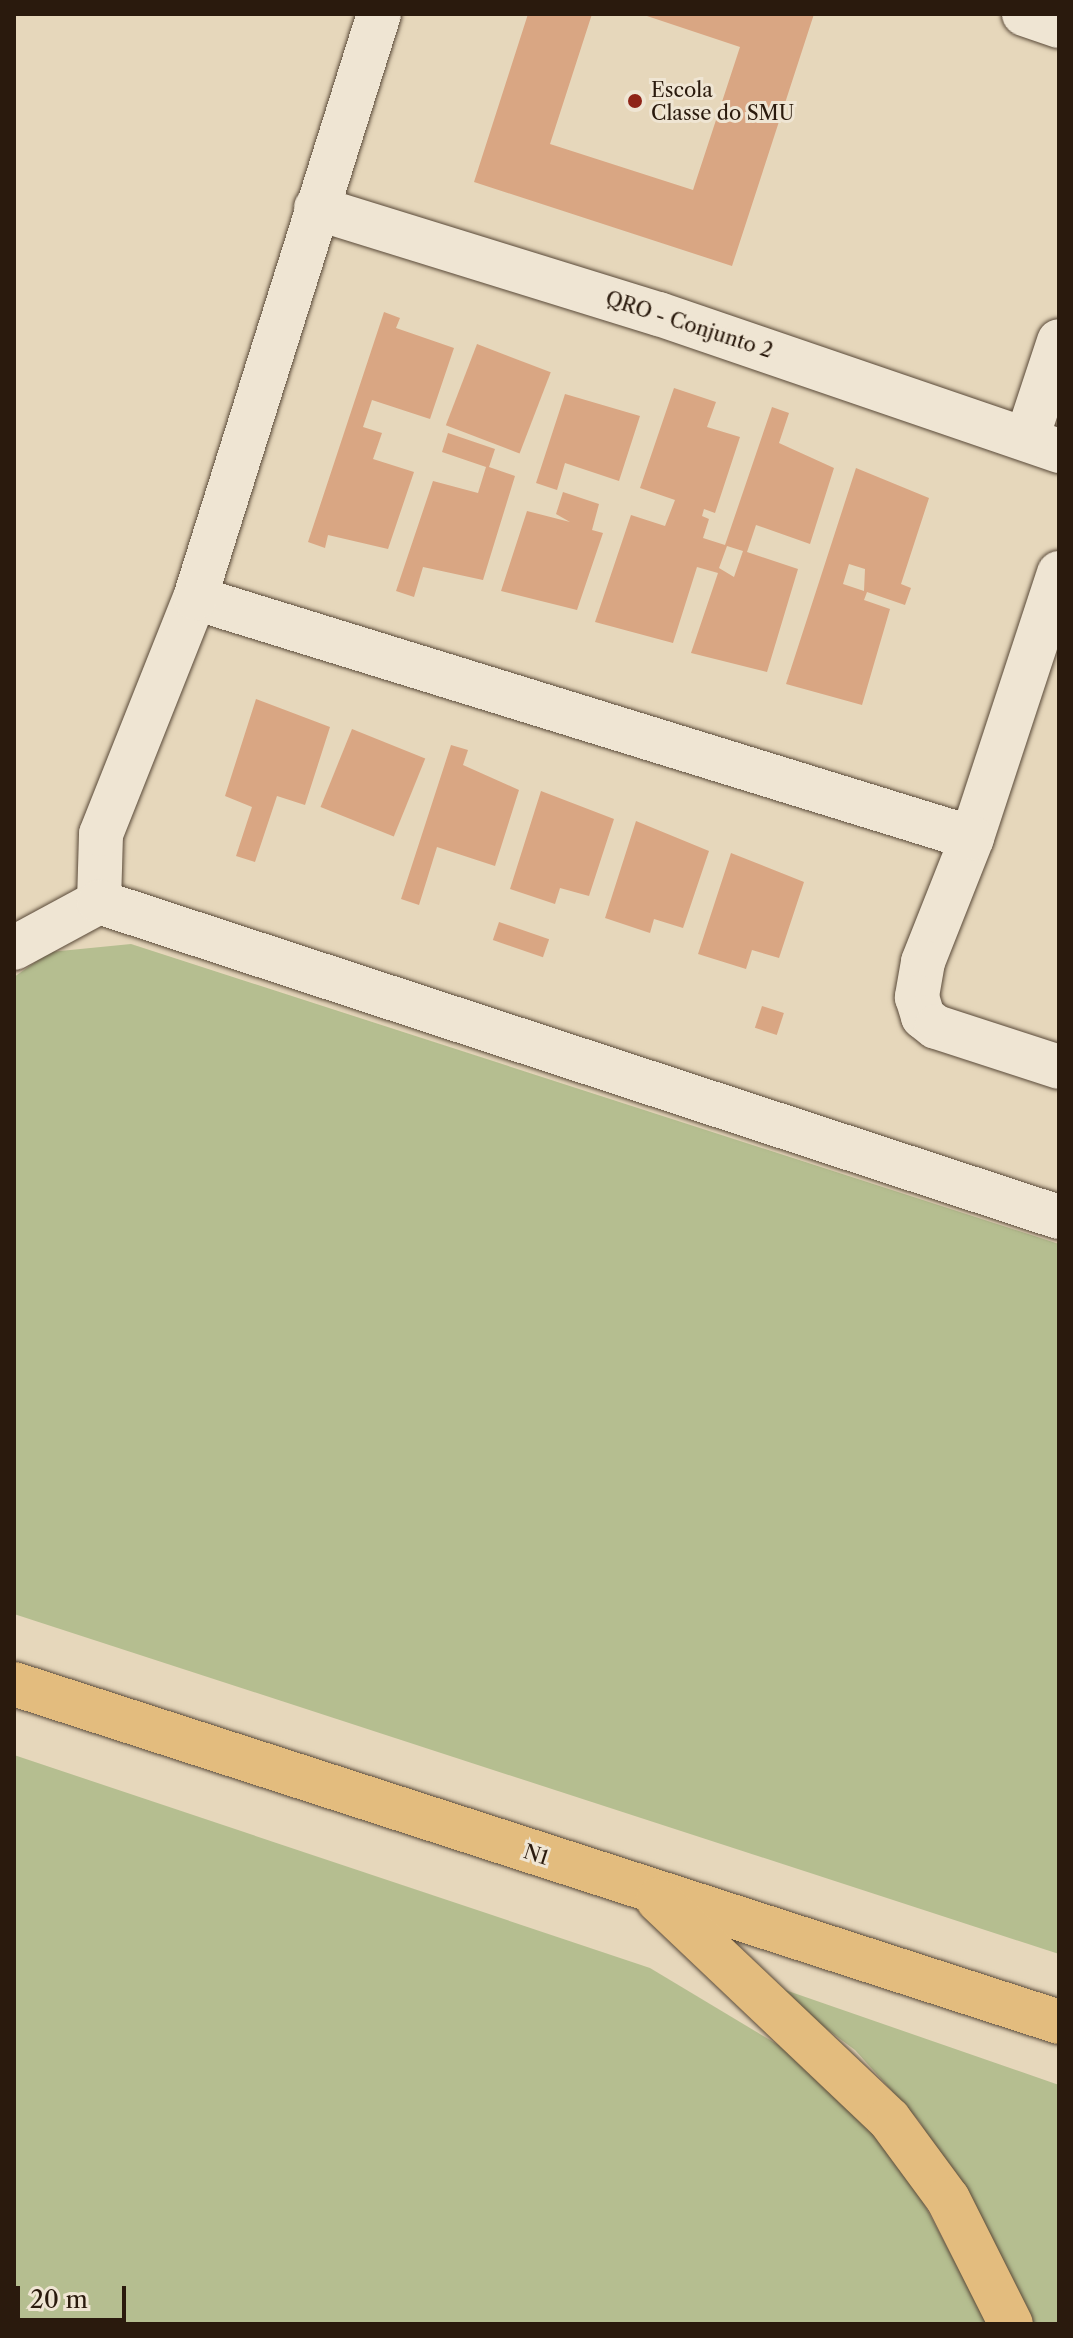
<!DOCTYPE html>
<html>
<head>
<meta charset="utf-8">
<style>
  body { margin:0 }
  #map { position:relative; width:1073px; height:2338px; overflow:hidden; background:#e6d7bb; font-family:"Libre Caslon Text",serif }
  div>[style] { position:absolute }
  .green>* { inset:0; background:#b5be90 }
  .building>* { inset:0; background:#d9a683; transform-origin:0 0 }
  .roads { filter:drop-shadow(0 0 2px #594938) drop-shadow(0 0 2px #594938) }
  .minor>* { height:44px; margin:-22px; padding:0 22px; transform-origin:22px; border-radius:22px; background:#efe5d3 }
  .tertiary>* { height:44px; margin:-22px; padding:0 22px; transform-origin:22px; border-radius:22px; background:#efe5d3 }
  .secondary>* { height:44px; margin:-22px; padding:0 22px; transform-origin:22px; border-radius:22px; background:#efe5d3 }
  .trunk>* { height:44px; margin:-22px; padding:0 22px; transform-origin:22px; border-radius:22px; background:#e3bc7e }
  .dots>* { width:22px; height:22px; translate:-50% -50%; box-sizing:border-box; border:4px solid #efe5d3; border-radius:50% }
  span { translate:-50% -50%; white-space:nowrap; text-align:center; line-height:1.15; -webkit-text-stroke:6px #efe5d3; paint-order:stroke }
  .poi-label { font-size:20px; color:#2a1a0d }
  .left { translate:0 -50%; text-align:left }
  .street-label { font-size:20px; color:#2a1a0d }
  .frame { position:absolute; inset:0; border:16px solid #2a1a0d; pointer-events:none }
  .scale { position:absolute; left:16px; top:2286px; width:110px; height:36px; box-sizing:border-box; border:4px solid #2a1a0d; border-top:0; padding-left:10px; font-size:24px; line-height:28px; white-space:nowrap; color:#2a1a0d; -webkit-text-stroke:6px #efe5d3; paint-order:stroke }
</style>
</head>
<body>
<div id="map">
  <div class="green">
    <div style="clip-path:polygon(131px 944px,1059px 1244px,1059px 1954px,14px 1614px,14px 977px,50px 952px)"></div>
    <div style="clip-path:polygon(14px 1755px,650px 1968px,805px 2061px,905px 2168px,988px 2324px,14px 2324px)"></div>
    <div style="clip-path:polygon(765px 1983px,1059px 2085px,1059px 2324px,1027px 2324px,920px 2122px,855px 2050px)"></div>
  </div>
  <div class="building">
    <div style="clip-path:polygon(528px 14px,592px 14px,550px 144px,693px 190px,740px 47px,641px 14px,814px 14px,732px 266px,474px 182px)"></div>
    <div style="clip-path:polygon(384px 312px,400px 318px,396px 328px,454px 348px,430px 419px,372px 400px,363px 427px,382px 433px,373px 459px,414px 472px,388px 549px,328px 535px,325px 548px,308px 542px)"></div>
    <div style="left:477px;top:344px;width:79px;height:87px;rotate:21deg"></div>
    <div style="clip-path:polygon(evenodd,674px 388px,716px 402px,707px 427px,740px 437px,715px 513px,704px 509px,702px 516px,709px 519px,703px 538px,725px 545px,772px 407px,789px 413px,779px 443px,834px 468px,810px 544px,756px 525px,747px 552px,798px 569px,767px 672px,691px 653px,718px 573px,697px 567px,673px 643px,595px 622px,631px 515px,665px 526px,675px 500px,640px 488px,674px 388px,727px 546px,743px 551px,734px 577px,719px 568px,727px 546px)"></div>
    <div style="clip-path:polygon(565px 394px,640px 416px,619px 481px,565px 463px,557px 490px,536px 483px)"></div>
    <div style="clip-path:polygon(448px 433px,495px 449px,489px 467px,515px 476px,483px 580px,423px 567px,414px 597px,396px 591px,433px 481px,478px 493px,486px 467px,442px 452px)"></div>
    <div style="clip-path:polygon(evenodd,856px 468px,929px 498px,901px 584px,911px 588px,905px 605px,867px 592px,864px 600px,890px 609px,862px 705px,786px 684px,856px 468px,849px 564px,865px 569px,864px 591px,843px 584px,849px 564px)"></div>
    <div style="clip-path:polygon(563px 492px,599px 504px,592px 530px,603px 533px,577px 610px,501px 591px,527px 511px,570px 522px,556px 514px)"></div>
    <div style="clip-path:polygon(256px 699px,330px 727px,305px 805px,277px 796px,255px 862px,236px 856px,252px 807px,225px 796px)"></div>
    <div style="left:352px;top:729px;width:79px;height:84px;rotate:22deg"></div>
    <div style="clip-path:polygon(451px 745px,468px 750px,463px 765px,519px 790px,495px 866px,437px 847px,419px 905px,401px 899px)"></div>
    <div style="clip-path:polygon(541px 791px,614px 819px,589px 896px,560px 888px,555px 904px,510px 889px)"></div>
    <div style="clip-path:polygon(636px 821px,709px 851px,683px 928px,654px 919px,650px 933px,605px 918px)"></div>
    <div style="clip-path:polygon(731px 853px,804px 882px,779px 958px,752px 950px,746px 969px,698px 954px)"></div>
    <div style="left:499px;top:922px;width:53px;height:19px;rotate:19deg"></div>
    <div style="left:762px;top:1006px;width:23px;height:23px;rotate:18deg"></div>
  </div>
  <div class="roads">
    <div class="minor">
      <div style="left:1024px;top:14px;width:37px;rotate:19deg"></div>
      <div style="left:316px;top:208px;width:359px;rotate:17.2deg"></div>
      <div style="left:659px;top:314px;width:423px;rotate:18.9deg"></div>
      <div style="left:1027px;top:438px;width:102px;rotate:-71.7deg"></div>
      <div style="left:1059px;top:573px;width:279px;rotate:108.2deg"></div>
      <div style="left:972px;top:838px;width:133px;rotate:111.6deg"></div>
      <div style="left:923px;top:962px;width:36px;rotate:100deg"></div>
      <div style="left:917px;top:997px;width:21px;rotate:73deg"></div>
      <div style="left:923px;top:1017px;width:16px;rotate:38deg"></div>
      <div style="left:936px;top:1027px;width:129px;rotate:18deg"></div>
      <div style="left:195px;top:598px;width:813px;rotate:17.16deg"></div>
      <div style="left:99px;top:902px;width:68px;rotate:-88.3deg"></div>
      <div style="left:101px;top:834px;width:254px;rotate:-68.3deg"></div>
      <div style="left:195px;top:598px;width:612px;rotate:-72.51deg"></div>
    </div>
    <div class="tertiary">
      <div style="left:14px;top:948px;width:97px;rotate:-28.4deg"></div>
    </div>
    <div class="secondary">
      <div style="left:99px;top:902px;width:1010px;rotate:18.17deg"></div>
    </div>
    <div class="trunk">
      <div style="left:14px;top:1684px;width:1098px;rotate:17.92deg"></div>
      <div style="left:658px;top:1900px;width:318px;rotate:43.5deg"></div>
      <div style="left:889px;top:2119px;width:99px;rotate:53.6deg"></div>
      <div style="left:948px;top:2199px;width:140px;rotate:63.3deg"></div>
    </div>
  </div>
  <div class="dots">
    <div style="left:635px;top:101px;background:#8f2418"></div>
  </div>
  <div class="poi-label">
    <span class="left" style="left:651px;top:102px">Escola<br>Classe do SMU</span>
  </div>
  <div class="street-label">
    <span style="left:689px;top:325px;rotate:18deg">QRO - Conjunto 2</span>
    <span style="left:536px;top:1855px;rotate:18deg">N1</span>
  </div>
  <div class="frame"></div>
  <div class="scale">20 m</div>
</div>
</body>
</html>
